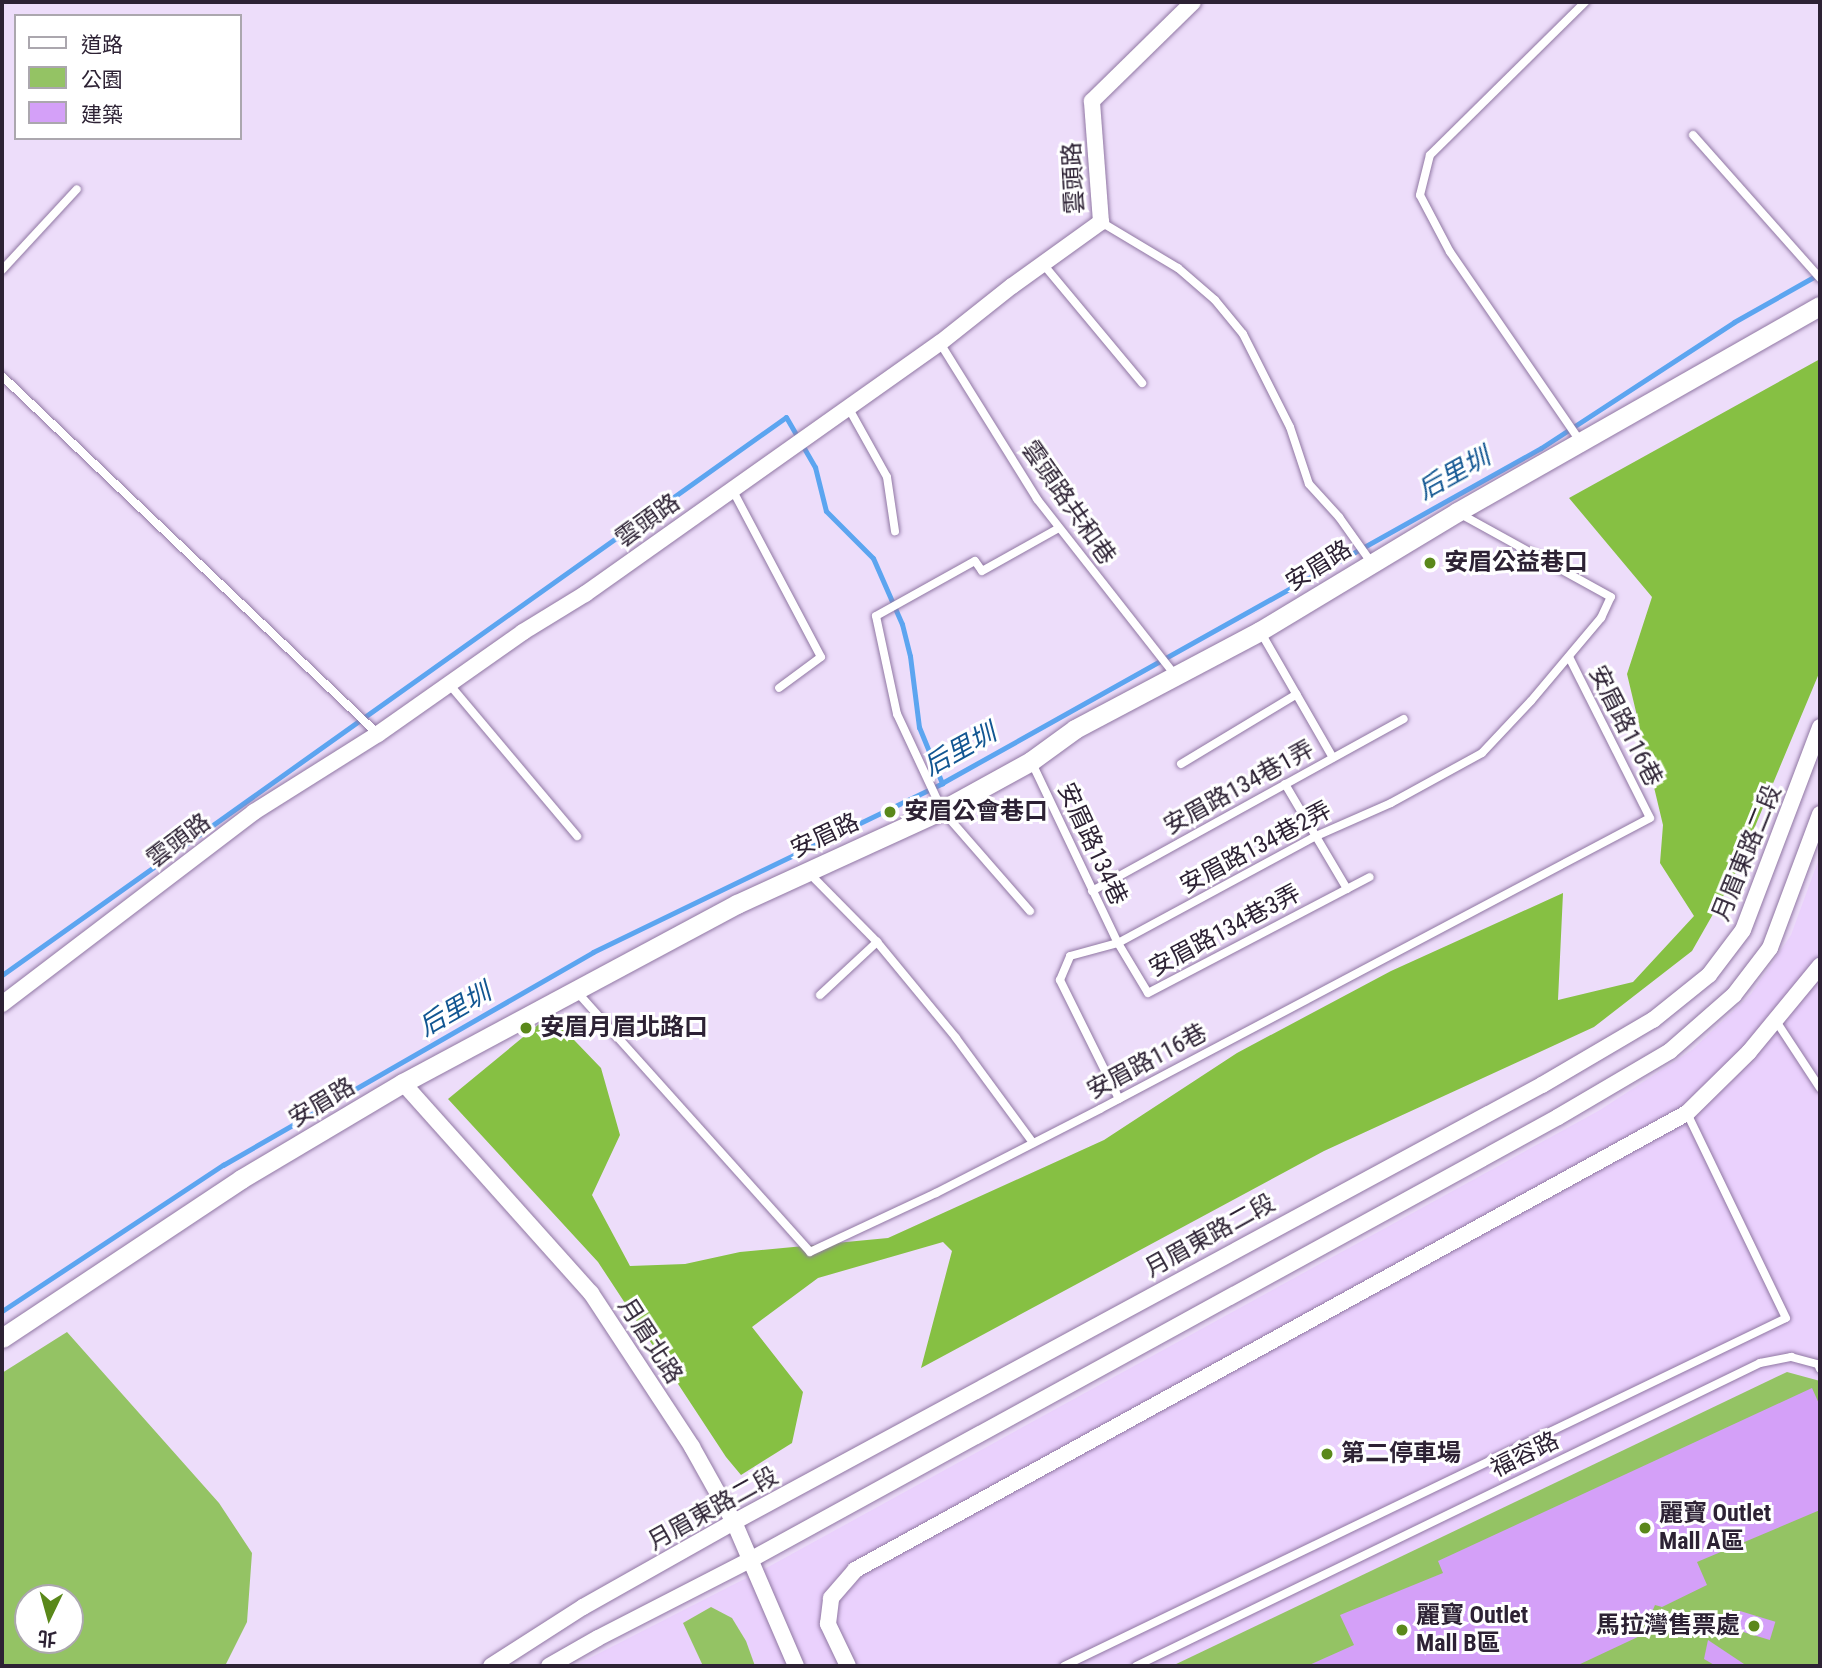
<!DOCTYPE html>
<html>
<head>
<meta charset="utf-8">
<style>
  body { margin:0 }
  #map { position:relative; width:1822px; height:1668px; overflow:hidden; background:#edddfa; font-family:"Roboto Condensed","Noto Sans TC",sans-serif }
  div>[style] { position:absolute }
  .built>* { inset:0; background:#ead1fd }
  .green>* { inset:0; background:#94c364 }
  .forest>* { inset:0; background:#86c043 }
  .stream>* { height:5px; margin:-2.5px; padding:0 2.5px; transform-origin:2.5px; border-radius:2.5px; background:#5ca5f0 }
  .building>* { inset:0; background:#d4a0f8; transform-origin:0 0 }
  .roads { filter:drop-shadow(0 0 2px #9077a3) drop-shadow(0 0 2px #9077a3) }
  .service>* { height:8px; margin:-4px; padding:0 4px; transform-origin:4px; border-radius:4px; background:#fff }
  .minor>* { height:16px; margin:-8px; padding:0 8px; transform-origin:8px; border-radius:8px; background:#fff }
  .tertiary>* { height:19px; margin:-9.5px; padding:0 9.5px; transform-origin:9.5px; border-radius:9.5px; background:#fff }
  .dots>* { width:19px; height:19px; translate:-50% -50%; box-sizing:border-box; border:4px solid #fff; border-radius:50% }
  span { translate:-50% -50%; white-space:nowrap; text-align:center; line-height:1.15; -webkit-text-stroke:6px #fff; paint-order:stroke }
  .street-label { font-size:24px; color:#2d2234 }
  .poi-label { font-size:24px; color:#2d2234; font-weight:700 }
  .left { translate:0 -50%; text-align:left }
  .right { translate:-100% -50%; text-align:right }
  .water-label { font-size:26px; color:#125692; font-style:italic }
  .frame { position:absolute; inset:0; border:4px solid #2d2234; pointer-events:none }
  .legend { position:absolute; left:14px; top:14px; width:228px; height:126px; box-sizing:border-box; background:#fff; border:2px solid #aba7ae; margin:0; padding:9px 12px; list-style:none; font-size:21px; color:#2d2234 }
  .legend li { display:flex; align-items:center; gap:14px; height:35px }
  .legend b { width:35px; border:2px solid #aba7ae }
  .north { position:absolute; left:14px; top:1584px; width:70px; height:70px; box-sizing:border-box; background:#fff; border:2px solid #aba7ae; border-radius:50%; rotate:185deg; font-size:19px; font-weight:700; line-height:28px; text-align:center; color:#2d2234 }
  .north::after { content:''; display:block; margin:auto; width:24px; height:32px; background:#5a881a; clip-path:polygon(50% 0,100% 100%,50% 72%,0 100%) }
</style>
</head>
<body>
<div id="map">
  <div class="built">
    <div style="clip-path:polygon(1820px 856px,1820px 1666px,574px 1666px,770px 1566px,1600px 1110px,1692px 1050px,1751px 994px,1791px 935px)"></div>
  </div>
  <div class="green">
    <div style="clip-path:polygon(evenodd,67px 1332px,219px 1503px,252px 1553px,247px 1622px,225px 1666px,2px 1666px,2px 1373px,67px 1332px,28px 1598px,70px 1598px,70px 1640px,28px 1640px,28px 1598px)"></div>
    <div style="clip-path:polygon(1787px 1372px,1820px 1381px,1820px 1666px,1172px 1666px)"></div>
    <div style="clip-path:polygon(711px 1607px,732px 1618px,746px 1641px,755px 1666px,703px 1666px,683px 1623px)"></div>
  </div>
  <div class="forest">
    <div style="clip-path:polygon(1820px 359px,1820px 671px,1733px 879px,1692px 951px,1594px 1027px,1324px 1151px,921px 1368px,952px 1251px,943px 1242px,818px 1278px,752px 1327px,803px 1392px,792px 1443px,741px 1475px,726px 1457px,598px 1262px,448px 1099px,550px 1015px,601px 1068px,620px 1135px,592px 1195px,630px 1266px,685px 1264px,740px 1252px,888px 1238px,1104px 1140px,1237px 1053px,1391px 971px,1563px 893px,1558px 1000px,1633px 982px,1694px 916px,1660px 863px,1663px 825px,1627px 674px,1652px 597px,1569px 498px)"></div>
  </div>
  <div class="stream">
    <div style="left:2px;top:975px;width:962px;rotate:-35.44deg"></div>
    <div style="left:786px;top:417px;width:58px;rotate:59.9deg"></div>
    <div style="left:815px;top:467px;width:45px;rotate:76deg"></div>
    <div style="left:826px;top:511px;width:66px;rotate:45deg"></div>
    <div style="left:873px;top:558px;width:72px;rotate:66.3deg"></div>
    <div style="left:902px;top:624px;width:33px;rotate:76deg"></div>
    <div style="left:910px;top:656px;width:72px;rotate:82.8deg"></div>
    <div style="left:919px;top:727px;width:61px;rotate:67.7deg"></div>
    <div style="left:2px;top:1311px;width:265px;rotate:-33.5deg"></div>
    <div style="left:223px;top:1165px;width:427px;rotate:-29.9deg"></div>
    <div style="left:593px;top:952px;width:388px;rotate:-25.8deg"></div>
    <div style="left:942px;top:783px;width:686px;rotate:-29.22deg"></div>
    <div style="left:1541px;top:448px;width:230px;rotate:-33.1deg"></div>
    <div style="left:1734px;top:322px;width:95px;rotate:-29.5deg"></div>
  </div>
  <div class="building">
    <div style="clip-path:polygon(1812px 1388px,1820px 1406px,1820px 1510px,1697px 1562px,1707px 1585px,1662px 1607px,1655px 1605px,1652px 1612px,1636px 1619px,1642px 1635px,1576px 1666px,1307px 1666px,1354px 1645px,1340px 1615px,1443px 1573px,1438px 1561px)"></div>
    <div style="left:1740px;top:1611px;width:37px;height:19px;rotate:17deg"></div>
    <div style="clip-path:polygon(1708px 1640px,1747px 1666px,1716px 1666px,1704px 1659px)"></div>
  </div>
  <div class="roads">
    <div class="service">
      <div style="left:1693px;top:135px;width:191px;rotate:48.4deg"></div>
      <div style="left:1101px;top:222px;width:90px;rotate:30.9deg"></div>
      <div style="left:1178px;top:268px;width:49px;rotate:40.9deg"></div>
      <div style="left:1215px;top:300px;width:44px;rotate:50.5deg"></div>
      <div style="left:1243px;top:334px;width:104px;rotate:63.2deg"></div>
      <div style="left:1290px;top:427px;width:60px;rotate:71.6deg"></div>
      <div style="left:1309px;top:484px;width:45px;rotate:47.7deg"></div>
      <div style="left:1339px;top:517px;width:55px;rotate:54.6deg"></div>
      <div style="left:1043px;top:264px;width:155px;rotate:50.2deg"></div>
      <div style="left:2px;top:270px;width:110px;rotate:-47.2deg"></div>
      <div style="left:940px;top:343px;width:184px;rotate:58.1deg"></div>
      <div style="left:1037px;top:499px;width:222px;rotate:51.9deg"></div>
      <div style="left:2px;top:376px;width:519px;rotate:43.6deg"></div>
      <div style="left:848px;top:407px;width:80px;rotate:60.9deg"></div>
      <div style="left:887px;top:477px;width:55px;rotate:81.6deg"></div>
      <div style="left:1580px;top:441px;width:229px;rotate:-124.5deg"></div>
      <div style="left:1450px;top:252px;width:64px;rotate:-117.8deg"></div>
      <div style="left:1420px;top:195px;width:41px;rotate:-76deg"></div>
      <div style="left:1430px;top:155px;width:218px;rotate:-44.6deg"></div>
      <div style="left:732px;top:489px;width:190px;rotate:62.1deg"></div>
      <div style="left:821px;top:657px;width:52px;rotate:143.6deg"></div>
      <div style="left:1260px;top:631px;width:146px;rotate:60.1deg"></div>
      <div style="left:449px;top:684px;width:199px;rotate:49.9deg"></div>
      <div style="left:1031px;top:761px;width:202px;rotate:64.5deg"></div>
      <div style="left:1118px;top:943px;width:58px;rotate:59deg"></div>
      <div style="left:1148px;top:993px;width:250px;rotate:-27.6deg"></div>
      <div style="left:1181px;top:764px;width:135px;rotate:-31.1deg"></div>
      <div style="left:1285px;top:784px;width:122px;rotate:59.4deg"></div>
      <div style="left:809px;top:873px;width:97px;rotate:45.4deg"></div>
      <div style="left:877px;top:942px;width:124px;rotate:50.5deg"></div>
      <div style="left:956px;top:1038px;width:130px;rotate:53.7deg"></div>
      <div style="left:1092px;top:891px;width:356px;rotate:-28.9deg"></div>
      <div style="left:1030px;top:911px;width:134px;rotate:-131.1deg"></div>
      <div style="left:942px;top:810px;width:106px;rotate:-115.1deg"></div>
      <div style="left:897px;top:714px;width:100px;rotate:-102.1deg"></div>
      <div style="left:876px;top:616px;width:113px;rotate:-29.1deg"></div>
      <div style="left:975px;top:561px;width:12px;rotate:55deg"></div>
      <div style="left:982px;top:571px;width:88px;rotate:-29.2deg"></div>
      <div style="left:577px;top:992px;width:349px;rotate:48.1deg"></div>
      <div style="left:810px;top:1252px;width:139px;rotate:-25.1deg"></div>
      <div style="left:936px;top:1193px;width:184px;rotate:-27.1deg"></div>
      <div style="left:1100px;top:1109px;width:622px;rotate:-27.88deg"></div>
      <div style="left:1650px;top:818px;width:180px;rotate:-116.7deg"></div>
      <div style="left:820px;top:995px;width:78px;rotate:-42.9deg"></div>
      <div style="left:1776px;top:1021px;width:80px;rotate:56.7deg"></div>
      <div style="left:1119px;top:1099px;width:133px;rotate:-116.4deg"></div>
      <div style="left:1060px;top:980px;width:26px;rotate:-67deg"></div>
      <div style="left:1070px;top:956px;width:50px;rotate:-15.2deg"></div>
      <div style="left:1118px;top:943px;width:223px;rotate:-28.4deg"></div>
      <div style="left:1314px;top:837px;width:84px;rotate:-23.8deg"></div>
      <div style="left:1391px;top:803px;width:104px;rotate:-28.8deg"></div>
      <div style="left:1482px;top:753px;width:71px;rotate:-46.7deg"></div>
      <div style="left:1531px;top:701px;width:109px;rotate:-49.9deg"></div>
      <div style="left:1601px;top:618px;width:23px;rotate:-65deg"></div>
      <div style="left:1611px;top:597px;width:174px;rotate:-151.1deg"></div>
      <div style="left:1064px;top:1666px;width:801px;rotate:-25.73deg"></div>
      <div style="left:1786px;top:1318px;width:228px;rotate:-115.8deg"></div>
      <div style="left:1136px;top:1666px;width:694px;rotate:-25.9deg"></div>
      <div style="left:1760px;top:1363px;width:32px;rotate:-11deg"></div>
      <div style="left:1791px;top:1357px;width:28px;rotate:15deg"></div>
      <div style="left:1818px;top:1364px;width:5px;rotate:68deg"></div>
    </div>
    <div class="minor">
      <div style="left:2px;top:1004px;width:317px;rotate:-37.3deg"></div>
      <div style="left:254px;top:812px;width:146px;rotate:-32.2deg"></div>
      <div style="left:378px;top:734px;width:177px;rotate:-35.1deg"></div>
      <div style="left:523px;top:632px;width:73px;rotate:-31.5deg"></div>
      <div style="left:585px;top:594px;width:435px;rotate:-35.3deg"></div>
      <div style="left:940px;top:343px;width:92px;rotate:-38.4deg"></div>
      <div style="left:1012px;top:286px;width:110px;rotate:-35.7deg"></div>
      <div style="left:1101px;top:222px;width:121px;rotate:-94.3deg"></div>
      <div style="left:1092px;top:101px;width:141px;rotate:-44.4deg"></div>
      <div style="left:403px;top:1083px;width:282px;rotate:48.2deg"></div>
      <div style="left:591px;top:1293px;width:184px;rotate:56.7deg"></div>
      <div style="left:692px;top:1447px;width:86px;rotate:60.8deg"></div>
      <div style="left:734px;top:1522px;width:157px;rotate:66.7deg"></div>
      <div style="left:491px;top:1666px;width:109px;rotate:-32.7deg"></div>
      <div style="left:583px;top:1607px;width:173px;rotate:-29.4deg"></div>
      <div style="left:734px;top:1522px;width:919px;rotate:-28.41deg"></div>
      <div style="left:1542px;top:1085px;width:129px;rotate:-30.4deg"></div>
      <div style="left:1653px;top:1020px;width:72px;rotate:-38.8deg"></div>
      <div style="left:1709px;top:975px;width:56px;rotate:-52.9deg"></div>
      <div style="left:1743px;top:930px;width:217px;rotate:-69.2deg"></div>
      <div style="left:549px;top:1666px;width:56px;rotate:-29.7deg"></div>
      <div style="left:598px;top:1638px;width:171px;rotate:-27.2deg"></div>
      <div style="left:750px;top:1560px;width:921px;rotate:-28.73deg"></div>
      <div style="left:1558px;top:1117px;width:130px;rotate:-30.5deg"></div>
      <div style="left:1670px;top:1051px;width:85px;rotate:-41.2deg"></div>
      <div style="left:1734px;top:995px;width:59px;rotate:-52.5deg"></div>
      <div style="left:1770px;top:948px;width:143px;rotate:-69.5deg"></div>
      <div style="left:848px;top:1666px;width:47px;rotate:-115.5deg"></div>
      <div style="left:828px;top:1624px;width:26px;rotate:-83deg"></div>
      <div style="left:831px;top:1598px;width:37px;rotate:-49deg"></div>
      <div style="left:855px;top:1570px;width:949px;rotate:-28.78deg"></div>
      <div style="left:1687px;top:1113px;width:87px;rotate:-44.5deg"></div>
      <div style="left:1749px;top:1052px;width:112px;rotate:-50.5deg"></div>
    </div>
    <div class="tertiary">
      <div style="left:2px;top:1338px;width:287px;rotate:-33.6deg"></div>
      <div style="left:241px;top:1179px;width:188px;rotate:-30.7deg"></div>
      <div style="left:403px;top:1083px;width:379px;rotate:-28.2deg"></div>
      <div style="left:737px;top:904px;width:226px;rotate:-24.6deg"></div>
      <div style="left:942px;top:810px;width:102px;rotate:-28.8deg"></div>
      <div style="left:1031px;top:761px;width:54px;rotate:-36deg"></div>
      <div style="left:1075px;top:729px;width:209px;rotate:-27.9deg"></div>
      <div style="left:1260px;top:631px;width:230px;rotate:-31.1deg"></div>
      <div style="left:1457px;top:512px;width:417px;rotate:-29.6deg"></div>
    </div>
  </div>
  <div class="dots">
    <div style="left:1430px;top:563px;background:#5a881a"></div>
    <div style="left:890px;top:812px;background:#5a881a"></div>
    <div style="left:526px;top:1028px;background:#5a881a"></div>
    <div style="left:1327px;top:1454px;background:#5a881a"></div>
    <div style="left:1645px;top:1528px;background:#5a881a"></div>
    <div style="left:1754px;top:1626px;background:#5a881a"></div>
    <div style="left:1402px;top:1630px;background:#5a881a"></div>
  </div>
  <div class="street-label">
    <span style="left:1074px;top:178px;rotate:-93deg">雲頭路</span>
    <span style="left:1068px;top:503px;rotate:55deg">雲頭路共和巷</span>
    <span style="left:648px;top:521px;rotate:-36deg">雲頭路</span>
    <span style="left:1319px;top:566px;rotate:-32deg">安眉路</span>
    <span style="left:1625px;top:726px;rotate:63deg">安眉路116巷</span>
    <span style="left:1239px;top:788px;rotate:-29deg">安眉路134巷1弄</span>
    <span style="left:825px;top:836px;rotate:-25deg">安眉路</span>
    <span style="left:179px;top:841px;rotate:-37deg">雲頭路</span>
    <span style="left:1092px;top:844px;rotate:65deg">安眉路134巷</span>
    <span style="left:1256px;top:848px;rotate:-28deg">安眉路134巷2弄</span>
    <span style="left:1747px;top:853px;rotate:-68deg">月眉東路二段</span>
    <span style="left:1225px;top:931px;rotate:-28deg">安眉路134巷3弄</span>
    <span style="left:1147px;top:1062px;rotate:-28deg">安眉路116巷</span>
    <span style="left:322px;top:1103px;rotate:-31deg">安眉路</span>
    <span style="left:1210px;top:1236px;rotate:-29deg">月眉東路二段</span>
    <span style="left:650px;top:1341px;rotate:57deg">月眉北路</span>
    <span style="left:1525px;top:1455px;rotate:-26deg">福容路</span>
    <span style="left:713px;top:1509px;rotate:-29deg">月眉東路二段</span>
  </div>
  <div class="poi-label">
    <span class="left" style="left:1444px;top:563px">安眉公益巷口</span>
    <span class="left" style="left:904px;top:812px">安眉公會巷口</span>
    <span class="left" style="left:540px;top:1028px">安眉月眉北路口</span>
    <span class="left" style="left:1341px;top:1454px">第二停車場</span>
    <span class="left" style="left:1659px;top:1528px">麗寶 Outlet<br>Mall A區</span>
    <span class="left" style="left:1416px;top:1630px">麗寶 Outlet<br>Mall B區</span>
    <span class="right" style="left:1740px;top:1626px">馬拉灣售票處</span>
  </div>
  <div class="water-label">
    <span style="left:1454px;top:474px;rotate:-29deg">后里圳</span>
    <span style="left:960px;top:750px;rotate:-29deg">后里圳</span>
    <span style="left:455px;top:1010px;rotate:-30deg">后里圳</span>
  </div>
  <div class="frame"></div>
  <ul class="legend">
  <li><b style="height:9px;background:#fff"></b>道路</li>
  <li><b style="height:19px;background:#94c364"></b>公園</li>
  <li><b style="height:19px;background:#d4a0f8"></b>建築</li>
  </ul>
  <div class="north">北</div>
</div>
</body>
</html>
